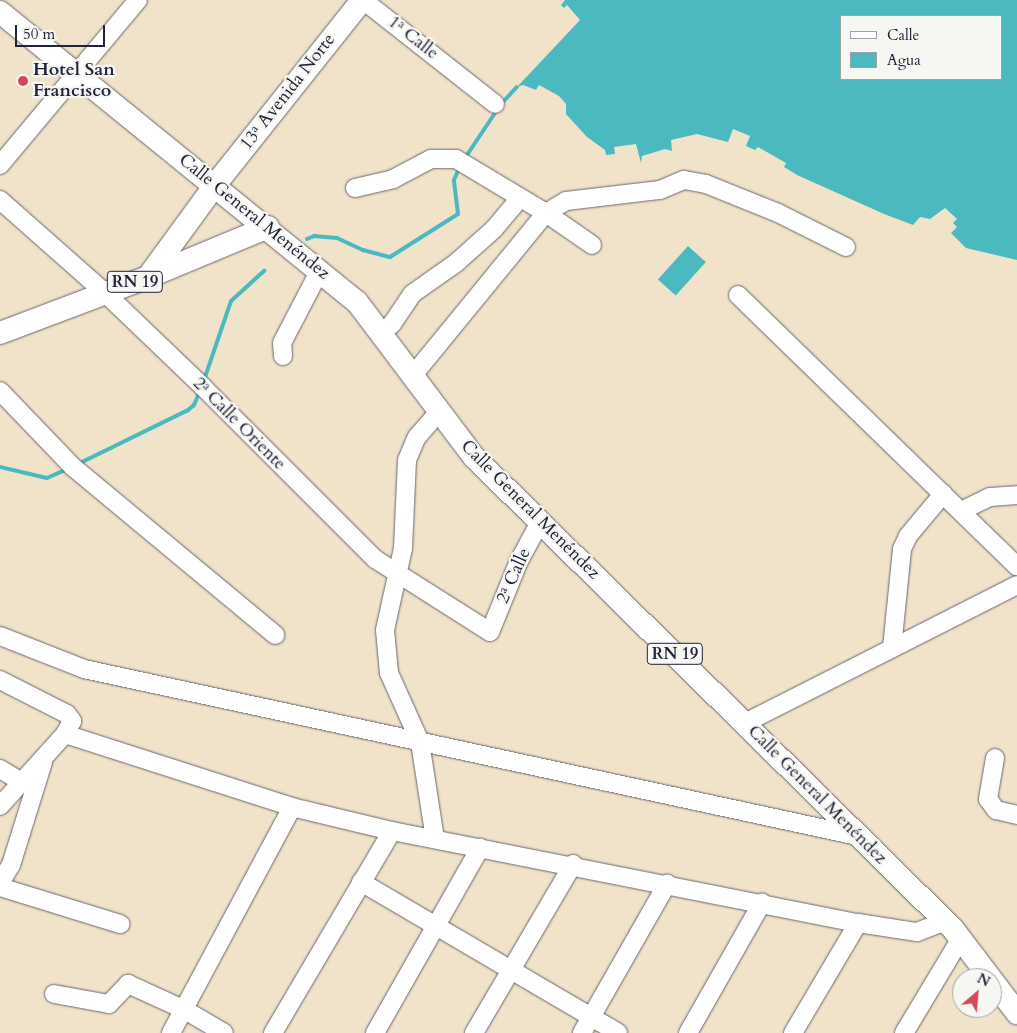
<!DOCTYPE html>
<html>
<head>
<meta charset="utf-8">
<style>
  body { margin:0 }
  #map { position:relative; width:1017px; height:1033px; overflow:hidden; background:#f1e3ca; font-family:Cardo,serif }
  div>[style] { position:absolute }
  .water>* { inset:0; background:#4abac0; transform-origin:0 0 }
  .stream>* { height:4px; margin:-2px; padding:0 2px; transform-origin:2px; border-radius:2px; background:#4abac0 }
  .roads { filter:drop-shadow(0 0 1px #6a666d) drop-shadow(0 0 1px #6a666d) }
  .minor>* { height:18px; margin:-9px; padding:0 9px; transform-origin:9px; border-radius:9px; background:#fff }
  .major>* { height:22px; margin:-11px; padding:0 11px; transform-origin:11px; border-radius:11px; background:#fff }
  .dots>* { width:14px; height:14px; translate:-50% -50%; box-sizing:border-box; border:2px solid #f6f6f2; border-radius:50% }
  span { translate:-50% -50%; white-space:nowrap; text-align:center; line-height:1.15; -webkit-text-stroke:4.5px #f6f6f2; paint-order:stroke }
  .shield-label span { padding:1px 4px; background:#f6f6f2; border:1px solid; border-radius:4px; -webkit-text-stroke-width:0 }
  .shield-label { font-size:16px; color:#22223b; font-weight:700 }
  .street-label { font-size:18px; color:#22223b }
  .poi-label { font-size:18px; color:#22223b; font-weight:700 }
  .left { translate:0 -50%; text-align:left }
  .legend { position:absolute; left:840px; top:15px; width:162px; height:65px; box-sizing:border-box; background:#f6f6f2; border:1px solid #a1a1a9; margin:0; padding:6px 9px; list-style:none; font-size:15px; color:#22223b }
  .legend li { display:flex; align-items:center; gap:10px; height:25px }
  .legend b { width:25px; border:1px solid #a1a1a9 }
  .north { position:absolute; left:952px; top:968px; width:50px; height:50px; box-sizing:border-box; background:#f6f6f2; border:1px solid #a1a1a9; border-radius:50%; rotate:27deg; font-size:14px; font-weight:700; line-height:20px; text-align:center; color:#22223b }
  .north::after { content:''; display:block; margin:auto; width:18px; height:22px; background:#d1495b; clip-path:polygon(50% 0,100% 100%,50% 72%,0 100%) }
  .scale { position:absolute; left:15px; top:25px; width:90px; height:22px; box-sizing:border-box; border:2px solid #22223b; border-top:0; padding-left:6px; font-size:15px; line-height:18px; white-space:nowrap; color:#22223b; -webkit-text-stroke:4px #f6f6f2; paint-order:stroke }
</style>
</head>
<body>
<div id="map">
  <div class="water">
    <div style="clip-path:polygon(evenodd,565px 0,1017px 0,1017px 260px,966px 248px,951px 233px,957px 227px,953px 223px,957px 219px,945px 208px,930px 219px,920px 217px,913px 225px,884px 214px,797px 175px,784px 167px,786px 163px,758px 147px,755px 150px,746px 146px,750px 136px,733px 129px,728px 142px,697px 134px,671px 140px,672px 151px,665px 149px,642px 156px,641px 163px,636px 144px,614px 147px,615px 154px,606px 155px,605px 150px,587px 137px,566px 114px,566px 104px,559px 96px,539px 85px,536px 90px,523px 85px,517px 87px,580px 20px,567px 5px,564px 8px,561px 5px,565px 0,841px 16px,1001px 16px,1001px 79px,841px 79px,841px 16px)"></div>
    <div style="left:688px;top:246px;width:24px;height:45px;rotate:42deg"></div>
  </div>
  <div class="stream">
    <div style="left:501px;top:104px;width:23px;rotate:-47deg"></div>
    <div style="left:465px;top:158px;width:58px;rotate:-56.3deg"></div>
    <div style="left:307px;top:239px;width:8px;rotate:-23deg"></div>
    <div style="left:314px;top:236px;width:23px;rotate:5deg"></div>
    <div style="left:337px;top:238px;width:29px;rotate:25deg"></div>
    <div style="left:363px;top:250px;width:28px;rotate:15deg"></div>
    <div style="left:390px;top:257px;width:80px;rotate:-32.3deg"></div>
    <div style="left:458px;top:214px;width:34px;rotate:-97deg"></div>
    <div style="left:454px;top:180px;width:15px;rotate:-67deg"></div>
    <div style="left:204px;top:380px;width:83px;rotate:-71.1deg"></div>
    <div style="left:231px;top:301px;width:45px;rotate:-42.3deg"></div>
    <div style="left:78px;top:464px;width:123px;rotate:-26.1deg"></div>
    <div style="left:188px;top:410px;width:8px;rotate:-40deg"></div>
    <div style="left:194px;top:405px;width:15px;rotate:-67deg"></div>
    <div style="left:0;top:467px;width:48px;rotate:13.2deg"></div>
    <div style="left:47px;top:478px;width:22px;rotate:-24deg"></div>
  </div>
  <div class="roads">
    <div class="minor">
      <div style="left:363px;top:0;width:168px;rotate:38.2deg"></div>
      <div style="left:0;top:165px;width:215px;rotate:-50.1deg"></div>
      <div style="left:355px;top:188px;width:39px;rotate:-13deg"></div>
      <div style="left:393px;top:179px;width:43px;rotate:-27.8deg"></div>
      <div style="left:431px;top:159px;width:25px"></div>
      <div style="left:456px;top:159px;width:105px;rotate:31deg"></div>
      <div style="left:546px;top:213px;width:56px;rotate:34.8deg"></div>
      <div style="left:0;top:200px;width:139px;rotate:41.5deg"></div>
      <div style="left:104px;top:292px;width:136px;rotate:43.8deg"></div>
      <div style="left:202px;top:386px;width:245px;rotate:45deg"></div>
      <div style="left:375px;top:559px;width:136px;rotate:32.4deg"></div>
      <div style="left:490px;top:632px;width:77px;rotate:-67.8deg"></div>
      <div style="left:519px;top:561px;width:44px;rotate:-61.7deg"></div>
      <div style="left:738px;top:295px;width:389px;rotate:44.2deg"></div>
      <div style="left:383px;top:332px;width:12px;rotate:-42deg"></div>
      <div style="left:392px;top:324px;width:36px;rotate:-56deg"></div>
      <div style="left:412px;top:294px;width:54px;rotate:-35.2deg"></div>
      <div style="left:456px;top:263px;width:51px;rotate:-41.8deg"></div>
      <div style="left:494px;top:229px;width:40px;rotate:-50deg"></div>
      <div style="left:283px;top:356px;width:13px;rotate:-94deg"></div>
      <div style="left:282px;top:343px;width:82px;rotate:-62.5deg"></div>
      <div style="left:414px;top:374px;width:208px;rotate:-50.7deg"></div>
      <div style="left:546px;top:213px;width:23px;rotate:-31deg"></div>
      <div style="left:566px;top:201px;width:95px;rotate:-6.7deg"></div>
      <div style="left:660px;top:190px;width:26px;rotate:-23deg"></div>
      <div style="left:684px;top:180px;width:22px;rotate:10deg"></div>
      <div style="left:706px;top:184px;width:78px;rotate:21.9deg"></div>
      <div style="left:778px;top:213px;width:76px;rotate:26.6deg"></div>
      <div style="left:0;top:391px;width:105px;rotate:46.2deg"></div>
      <div style="left:73px;top:467px;width:263px;rotate:39.7deg"></div>
      <div style="left:961px;top:511px;width:32px;rotate:-26deg"></div>
      <div style="left:990px;top:497px;width:27px;rotate:-4deg"></div>
      <div style="left:0;top:636px;width:90px;rotate:21.4deg"></div>
      <div style="left:84px;top:669px;width:792px;rotate:12.18deg"></div>
      <div style="left:892px;top:648px;width:100px;rotate:-84.2deg"></div>
      <div style="left:902px;top:549px;width:14px;rotate:-65deg"></div>
      <div style="left:908px;top:536px;width:55px;rotate:-50.2deg"></div>
      <div style="left:0;top:680px;width:75px;rotate:26.9deg"></div>
      <div style="left:67px;top:714px;width:9px;rotate:54deg"></div>
      <div style="left:72px;top:721px;width:15px;rotate:118deg"></div>
      <div style="left:65px;top:734px;width:97px;rotate:132.1deg"></div>
      <div style="left:745px;top:723px;width:305px;rotate:-26.9deg"></div>
      <div style="left:65px;top:734px;width:238px;rotate:17.8deg"></div>
      <div style="left:292px;top:807px;width:103px;rotate:13.5deg"></div>
      <div style="left:392px;top:831px;width:475px;rotate:11.2deg"></div>
      <div style="left:858px;top:923px;width:60px;rotate:8.7deg"></div>
      <div style="left:917px;top:932px;width:30px;rotate:-21deg"></div>
      <div style="left:995px;top:758px;width:42px;rotate:99.7deg"></div>
      <div style="left:988px;top:799px;width:14px;rotate:54deg"></div>
      <div style="left:996px;top:810px;width:22px;rotate:13deg"></div>
      <div style="left:0;top:769px;width:26px;rotate:31deg"></div>
      <div style="left:435px;top:839px;width:98px;rotate:-98.8deg"></div>
      <div style="left:420px;top:742px;width:76px;rotate:-114.2deg"></div>
      <div style="left:389px;top:673px;width:43px;rotate:-95.3deg"></div>
      <div style="left:385px;top:630px;width:84px;rotate:-77.6deg"></div>
      <div style="left:403px;top:548px;width:88px;rotate:-87.4deg"></div>
      <div style="left:407px;top:460px;width:25px;rotate:-67deg"></div>
      <div style="left:417px;top:437px;width:35px;rotate:-49deg"></div>
      <div style="left:361px;top:882px;width:298px;rotate:30.4deg"></div>
      <div style="left:0;top:883px;width:21px;rotate:-59deg"></div>
      <div style="left:11px;top:865px;width:108px;rotate:-72.7deg"></div>
      <div style="left:0;top:887px;width:126px;rotate:17.1deg"></div>
      <div style="left:54px;top:994px;width:56px;rotate:10.3deg"></div>
      <div style="left:109px;top:1004px;width:28px;rotate:-46deg"></div>
      <div style="left:128px;top:984px;width:63px;rotate:24.5deg"></div>
      <div style="left:185px;top:1010px;width:45px;rotate:30.5deg"></div>
      <div style="left:171px;top:1033px;width:256px;rotate:-61.8deg"></div>
      <div style="left:273px;top:1033px;width:234px;rotate:-59.5deg"></div>
      <div style="left:375px;top:1033px;width:213px;rotate:-60.4deg"></div>
      <div style="left:474px;top:1033px;width:196px;rotate:-59.6deg"></div>
      <div style="left:582px;top:1033px;width:172px;rotate:-60.3deg"></div>
      <div style="left:688px;top:1033px;width:150px;rotate:-60.4deg"></div>
      <div style="left:793px;top:1033px;width:128px;rotate:-59.4deg"></div>
      <div style="left:904px;top:1033px;width:111px;rotate:-59deg"></div>
    </div>
    <div class="major">
      <div style="left:0;top:12px;width:460px;rotate:39.1deg"></div>
      <div style="left:357px;top:302px;width:194px;rotate:53deg"></div>
      <div style="left:474px;top:457px;width:672px;rotate:44.58deg"></div>
      <div style="left:953px;top:929px;width:106px;rotate:52.7deg"></div>
      <div style="left:148px;top:277px;width:114px;rotate:-53.9deg"></div>
      <div style="left:215px;top:185px;width:236px;rotate:-51.5deg"></div>
      <div style="left:0;top:333px;width:158px;rotate:-20.7deg"></div>
      <div style="left:148px;top:277px;width:130px;rotate:-22.6deg"></div>
    </div>
  </div>
  <div class="dots">
    <div style="left:23px;top:81px;background:#d1495b"></div>
  </div>
  <div class="shield-label">
    <span style="left:135px;top:282px">RN 19</span>
    <span style="left:675px;top:654px">RN 19</span>
  </div>
  <div class="street-label">
    <span style="left:413px;top:38px;rotate:38deg">1ª Calle</span>
    <span style="left:288px;top:92px;rotate:-52deg">13ª Avenida Norte</span>
    <span style="left:254px;top:217px;rotate:39deg">Calle General Menéndez</span>
    <span style="left:239px;top:424px;rotate:45deg">2ª Calle Oriente</span>
    <span style="left:530px;top:510px;rotate:45deg">Calle General Menéndez</span>
    <span style="left:514px;top:576px;rotate:-66deg">2ª Calle</span>
    <span style="left:817px;top:795px;rotate:45deg">Calle General Menéndez</span>
  </div>
  <div class="poi-label">
    <span class="left" style="left:33px;top:81px">Hotel San<br>Francisco</span>
  </div>
  <ul class="legend">
  <li><b style="height:6px;background:#fff"></b>Calle</li>
  <li><b style="height:14px;background:#4abac0"></b>Agua</li>
  </ul>
  <div class="north">N</div>
  <div class="scale">50 m</div>
</div>
</body>
</html>
